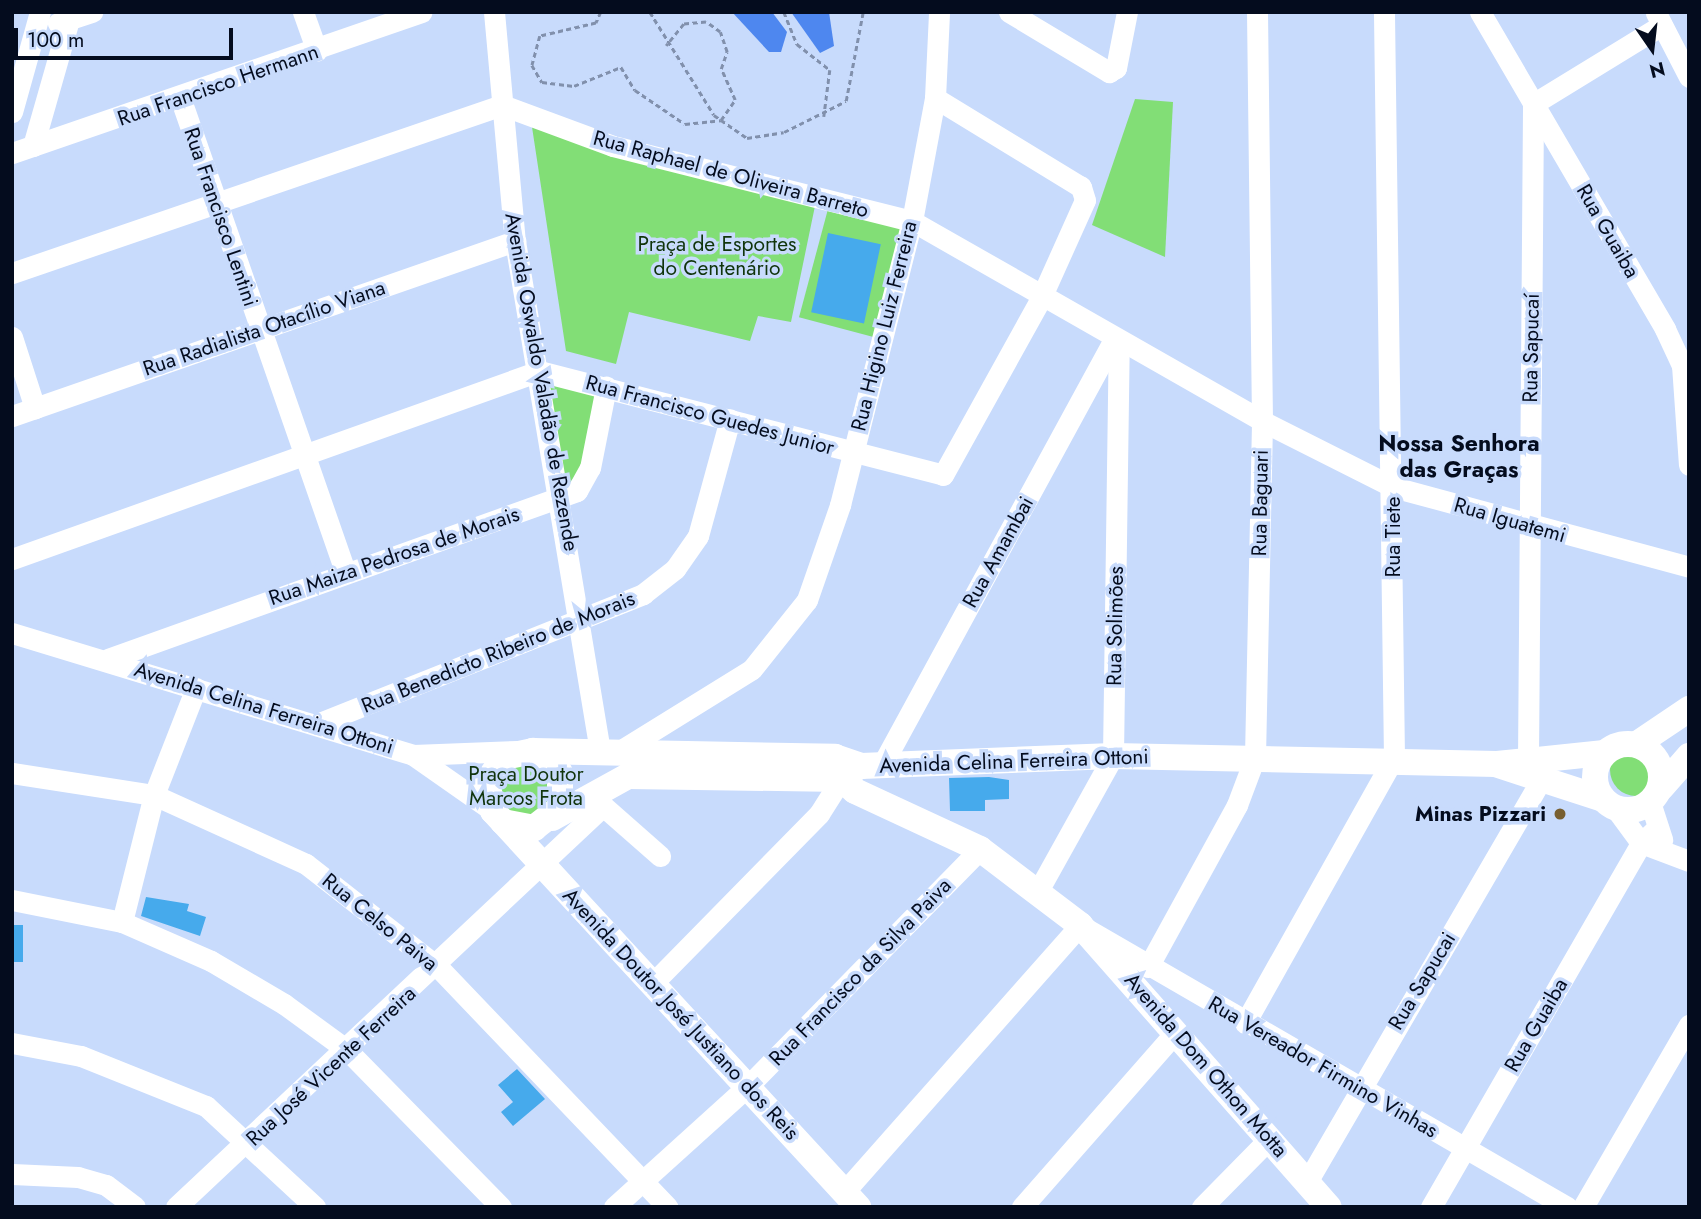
<!DOCTYPE html>
<html>
<head>
<meta charset="utf-8">
<style>
  body { margin:0 }
  #map { position:relative; width:1701px; height:1219px; overflow:hidden; background:#c8dbfc; font-family:Jost,sans-serif }
  div>[style] { position:absolute }
  .green>* { inset:0; background:#82de76; transform-origin:0 0 }
  .round { border-radius:50% }
  .water>* { inset:0; background:#4e87ef }
  .building>* { inset:0; background:#46aaec; transform-origin:0 0 }
  .path>* { height:2.5px; margin-top:-1.25px; transform-origin:0; background:repeating-linear-gradient(90deg,#8190ac 0 5px,transparent 0 8.5px) }
  .minor>* { height:21px; margin:-10.5px; padding:0 10.5px; transform-origin:10.5px; border-radius:10.5px; background:#fff }
  .major>* { height:26px; margin:-13px; padding:0 13px; transform-origin:13px; border-radius:13px; background:#fff }
  .major>.ring { margin:-13px; padding:0; box-sizing:content-box; background:none; border:26px solid #fff; border-radius:50% }
  .dots>* { width:19px; height:19px; translate:-50% -50%; box-sizing:border-box; border:4px solid #c8dbfc; border-radius:50% }
  span { translate:-50% -50%; white-space:nowrap; text-align:center; line-height:1.15; -webkit-text-stroke:7px #c8dbfc; paint-order:stroke }
  .street-label { font-size:21px; color:#040c1e }
  .park-label { font-size:21px; color:#10340b }
  .poi-label { font-size:21px; color:#040c1e; font-weight:700 }
  .right { translate:-100% -50%; text-align:right }
  .neighbourhood-label { font-size:23px; color:#040c1e; font-weight:700 }
  .frame { position:absolute; inset:0; border:14px solid #040c1e; pointer-events:none }
  .north { position:absolute; left:1617px; top:14px; width:70px; height:70px; -webkit-text-stroke:5px #c8dbfc; paint-order:stroke; rotate:166deg; font-size:19px; font-weight:700; line-height:28px; text-align:center; color:#040c1e }
  .north::after { content:''; display:block; margin:auto; width:24px; height:32px; background:#040c1e; clip-path:polygon(50% 0,100% 100%,50% 72%,0 100%) }
  .scale { position:absolute; left:14px; top:28px; width:219px; height:32px; box-sizing:border-box; border:4px solid #040c1e; border-top:0; padding-left:9px; font-size:21px; line-height:24px; white-space:nowrap; color:#040c1e; -webkit-text-stroke:5px #c8dbfc; paint-order:stroke }
</style>
</head>
<body>
<div id="map">
  <div class="green">
    <div style="clip-path:polygon(1135px 99px,1173px 102px,1165px 257px,1092px 225px)"></div>
    <div style="clip-path:polygon(532px 127px,815px 206px,791px 322px,758px 316px,750px 341px,629px 312px,616px 364px,566px 351px)"></div>
    <div style="left:828px;top:209px;width:77px;height:112px;rotate:15deg"></div>
    <div style="clip-path:polygon(543px 378px,602px 393px,583px 467px,561px 493px)"></div>
    <div class="round" style="left:1610px;top:744px;width:52px;height:52px"></div>
    <div style="clip-path:polygon(506px 762px,549px 764px,555px 800px,527px 818px,502px 808px,499px 770px)"></div>
  </div>
  <div class="water">
    <div style="clip-path:polygon(732px 12px,772px 12px,787px 32px,781px 52px,769px 52px)"></div>
    <div style="clip-path:polygon(791px 12px,829px 12px,834px 46px,820px 53px)"></div>
  </div>
  <div class="building">
    <div style="left:828px;top:233px;width:54px;height:81px;rotate:12deg"></div>
    <div style="clip-path:polygon(989px 777px,1009px 780px,1009px 799px,985px 800px,985px 811px,950px 811px,949px 778px)"></div>
    <div style="clip-path:polygon(146px 897px,189px 904px,187px 911px,206px 917px,200px 936px,141px 916px)"></div>
    <div style="left:12px;top:925px;width:11px;height:37px"></div>
    <div style="clip-path:polygon(517px 1069px,545px 1099px,513px 1126px,501px 1112px,513px 1102px,498px 1085px)"></div>
  </div>
  <div class="path">
    <div style="left:601px;top:12px;width:12px;rotate:114deg"></div>
    <div style="left:596px;top:23px;width:57px;rotate:166.9deg"></div>
    <div style="left:540px;top:36px;width:30px;rotate:105deg"></div>
    <div style="left:532px;top:65px;width:20px;rotate:60deg"></div>
    <div style="left:542px;top:82px;width:32px;rotate:7deg"></div>
    <div style="left:574px;top:86px;width:51px;rotate:-22deg"></div>
    <div style="left:621px;top:67px;width:27px;rotate:59deg"></div>
    <div style="left:635px;top:90px;width:60px;rotate:34.2deg"></div>
    <div style="left:685px;top:124px;width:36px;rotate:-6deg"></div>
    <div style="left:721px;top:120px;width:24px;rotate:-55deg"></div>
    <div style="left:735px;top:100px;width:34px;rotate:-114deg"></div>
    <div style="left:721px;top:69px;width:18px;rotate:-71deg"></div>
    <div style="left:727px;top:52px;width:21px;rotate:-109deg"></div>
    <div style="left:720px;top:32px;width:17px;rotate:-144deg"></div>
    <div style="left:706px;top:22px;width:22px;rotate:175deg"></div>
    <div style="left:684px;top:24px;width:28px;rotate:129deg"></div>
    <div style="left:650px;top:12px;width:121px;rotate:58.1deg"></div>
    <div style="left:714px;top:115px;width:40px;rotate:34.9deg"></div>
    <div style="left:747px;top:138px;width:37px;rotate:-9deg"></div>
    <div style="left:784px;top:132px;width:69px;rotate:-26.6deg"></div>
    <div style="left:846px;top:101px;width:91px;rotate:-79.2deg"></div>
    <div style="left:784px;top:12px;width:35px;rotate:68deg"></div>
    <div style="left:797px;top:44px;width:42px;rotate:38.2deg"></div>
    <div style="left:830px;top:70px;width:47px;rotate:97.3deg"></div>
  </div>
  <div class="minor">
    <div style="left:303px;top:12px;width:41px;rotate:70.3deg"></div>
    <div style="left:494px;top:12px;width:230px;rotate:84.8deg"></div>
    <div style="left:515px;top:241px;width:517px;rotate:80.54deg"></div>
    <div style="left:1009px;top:12px;width:117px;rotate:31deg"></div>
    <div style="left:1109px;top:72px;width:8px;rotate:-30deg"></div>
    <div style="left:1116px;top:68px;width:57px;rotate:-78.9deg"></div>
    <div style="left:1480px;top:12px;width:367px;rotate:59.7deg"></div>
    <div style="left:1665px;top:329px;width:40px;rotate:65deg"></div>
    <div style="left:1682px;top:365px;width:100px;rotate:86deg"></div>
    <div style="left:1656px;top:13px;width:72px;rotate:62.7deg"></div>
    <div style="left:58px;top:23px;width:36px;rotate:-18deg"></div>
    <div style="left:181px;top:100px;width:500px;rotate:70.8deg"></div>
    <div style="left:12px;top:112px;width:104px;rotate:-74.4deg"></div>
    <div style="left:33px;top:146px;width:131px;rotate:-74.1deg"></div>
    <div style="left:12px;top:153px;width:433px;rotate:-19deg"></div>
    <div style="left:12px;top:273px;width:518px;rotate:-18.92deg"></div>
    <div style="left:502px;top:105px;width:118px;rotate:20.3deg"></div>
    <div style="left:613px;top:146px;width:308px;rotate:14.1deg"></div>
    <div style="left:912px;top:221px;width:403px;rotate:29.7deg"></div>
    <div style="left:1262px;top:421px;width:147px;rotate:26.7deg"></div>
    <div style="left:1393px;top:487px;width:307px;rotate:15.1deg"></div>
    <div style="left:12px;top:337px;width:75px;rotate:72.1deg"></div>
    <div style="left:12px;top:416px;width:533px;rotate:-19.18deg"></div>
    <div style="left:12px;top:559px;width:560px;rotate:-19.63deg"></div>
    <div style="left:539px;top:371px;width:417px;rotate:14.4deg"></div>
    <div style="left:943px;top:475px;width:202px;rotate:-61deg"></div>
    <div style="left:1041px;top:298px;width:107px;rotate:-65.8deg"></div>
    <div style="left:1085px;top:200px;width:14px;rotate:-107deg"></div>
    <div style="left:1081px;top:187px;width:171px;rotate:-148.6deg"></div>
    <div style="left:12px;top:633px;width:419px;rotate:16.9deg"></div>
    <div style="left:413px;top:755px;width:106px;rotate:-2.2deg"></div>
    <div style="left:108px;top:659px;width:498px;rotate:-19.7deg"></div>
    <div style="left:577px;top:491px;width:26px;rotate:-61deg"></div>
    <div style="left:590px;top:468px;width:83px;rotate:-78.8deg"></div>
    <div style="left:322px;top:722px;width:346px;rotate:-21.7deg"></div>
    <div style="left:643px;top:594px;width:41px;rotate:-38deg"></div>
    <div style="left:675px;top:569px;width:40px;rotate:-55.1deg"></div>
    <div style="left:698px;top:536px;width:121px;rotate:-74.7deg"></div>
    <div style="left:620px;top:751px;width:155px;rotate:-31.8deg"></div>
    <div style="left:752px;top:669px;width:88px;rotate:-51.4deg"></div>
    <div style="left:807px;top:600px;width:101px;rotate:-70.8deg"></div>
    <div style="left:840px;top:505px;width:293px;rotate:-75.8deg"></div>
    <div style="left:912px;top:221px;width:125px;rotate:-79.4deg"></div>
    <div style="left:935px;top:98px;width:86px;rotate:-87.3deg"></div>
    <div style="left:413px;top:755px;width:98px;rotate:35deg"></div>
    <div style="left:1528px;top:760px;width:656px;rotate:-89.56deg"></div>
    <div style="left:1533px;top:104px;width:151px;rotate:-31.5deg"></div>
    <div style="left:882px;top:765px;width:484px;rotate:-61.4deg"></div>
    <div style="left:12px;top:773px;width:144px;rotate:8.8deg"></div>
    <div style="left:154px;top:795px;width:167px;rotate:24.4deg"></div>
    <div style="left:306px;top:864px;width:167px;rotate:38deg"></div>
    <div style="left:438px;top:967px;width:332px;rotate:46.3deg"></div>
    <div style="left:594px;top:798px;width:88px;rotate:41.3deg"></div>
    <div style="left:1650px;top:802px;width:40px;rotate:72deg"></div>
    <div style="left:1616px;top:809px;width:42px;rotate:53.7deg"></div>
    <div style="left:1641px;top:843px;width:51px;rotate:20.6deg"></div>
    <div style="left:1038px;top:891px;width:154px;rotate:-60.9deg"></div>
    <div style="left:1113px;top:756px;width:414px;rotate:-89.2deg"></div>
    <div style="left:12px;top:900px;width:112px;rotate:11.3deg"></div>
    <div style="left:122px;top:922px;width:97px;rotate:23.7deg"></div>
    <div style="left:211px;top:961px;width:85px;rotate:30.5deg"></div>
    <div style="left:284px;top:1004px;width:78px;rotate:36.1deg"></div>
    <div style="left:347px;top:1050px;width:220px;rotate:45.6deg"></div>
    <div style="left:122px;top:922px;width:131px;rotate:-75.9deg"></div>
    <div style="left:154px;top:795px;width:115px;rotate:-68.6deg"></div>
    <div style="left:1148px;top:967px;width:185px;rotate:-61.2deg"></div>
    <div style="left:1237px;top:805px;width:51px;rotate:-69.4deg"></div>
    <div style="left:1255px;top:757px;width:336px;rotate:-88.8deg"></div>
    <div style="left:1262px;top:421px;width:409px;rotate:-90.7deg"></div>
    <div style="left:653px;top:983px;width:237px;rotate:-45.5deg"></div>
    <div style="left:819px;top:814px;width:41px;rotate:-57.8deg"></div>
    <div style="left:1245px;top:1023px;width:304px;rotate:-60.7deg"></div>
    <div style="left:1394px;top:758px;width:746px;rotate:-90.77deg"></div>
    <div style="left:12px;top:1043px;width:70px;rotate:10.7deg"></div>
    <div style="left:81px;top:1056px;width:135px;rotate:21.8deg"></div>
    <div style="left:206px;top:1106px;width:149px;rotate:42.8deg"></div>
    <div style="left:12px;top:1174px;width:66px;rotate:2.6deg"></div>
    <div style="left:78px;top:1177px;width:29px;rotate:16deg"></div>
    <div style="left:106px;top:1185px;width:36px;rotate:37deg"></div>
    <div style="left:1307px;top:1182px;width:463px;rotate:-59.8deg"></div>
    <div style="left:844px;top:1192px;width:356px;rotate:-48.5deg"></div>
    <div style="left:1080px;top:925px;width:563px;rotate:30.07deg"></div>
    <div style="left:176px;top:1207px;width:586px;rotate:-43.2deg"></div>
    <div style="left:614px;top:1207px;width:181px;rotate:-42.1deg"></div>
    <div style="left:748px;top:1086px;width:332px;rotate:-45.6deg"></div>
    <div style="left:1022px;top:1207px;width:232px;rotate:-48.7deg"></div>
    <div style="left:1202px;top:1207px;width:97px;rotate:-45.4deg"></div>
    <div style="left:1431px;top:1207px;width:420px;rotate:-60deg"></div>
    <div style="left:1641px;top:843px;width:23px;rotate:-43deg"></div>
    <div style="left:1583px;top:1207px;width:211px;rotate:-59.8deg"></div>
  </div>
  <div class="major">
    <div class="ring" style="left:1595px;top:744px;width:40px;height:40px"></div>
    <div style="left:1637px;top:744px;width:63px;rotate:-33.9deg"></div>
    <div style="left:533px;top:751px;width:302px;rotate:1.1deg"></div>
    <div style="left:835px;top:757px;width:28px;rotate:19deg"></div>
    <div style="left:861px;top:766px;width:252px;rotate:-2.3deg"></div>
    <div style="left:1113px;top:756px;width:384px;rotate:1.2deg"></div>
    <div style="left:1497px;top:764px;width:108px;rotate:-5.9deg"></div>
    <div style="left:835px;top:757px;width:23px;rotate:75deg"></div>
    <div style="left:841px;top:779px;width:18px;rotate:41deg"></div>
    <div style="left:855px;top:791px;width:138px;rotate:24.9deg"></div>
    <div style="left:980px;top:849px;width:126px;rotate:37.2deg"></div>
    <div style="left:1080px;top:925px;width:376px;rotate:48.6deg"></div>
    <div style="left:1498px;top:765px;width:110px;rotate:17.9deg"></div>
    <div style="left:1661px;top:788px;width:43px;rotate:-48.8deg"></div>
    <div style="left:552px;top:818px;width:87px;rotate:-28.9deg"></div>
    <div style="left:628px;top:776px;width:213px;rotate:0.8deg"></div>
    <div style="left:841px;top:779px;width:14px;rotate:-34deg"></div>
    <div style="left:503px;top:822px;width:32px;rotate:11deg"></div>
    <div style="left:534px;top:828px;width:33px;rotate:-38deg"></div>
    <div style="left:560px;top:808px;width:35px;rotate:-90deg"></div>
    <div style="left:560px;top:773px;width:18px;rotate:-128deg"></div>
    <div style="left:549px;top:759px;width:18px;rotate:-153deg"></div>
    <div style="left:533px;top:751px;width:30px;rotate:168deg"></div>
    <div style="left:504px;top:757px;width:30px;rotate:124deg"></div>
    <div style="left:487px;top:782px;width:30px;rotate:78deg"></div>
    <div style="left:493px;top:811px;width:539px;rotate:47.33deg"></div>
  </div>
  <div class="dots">
    <div style="left:1560px;top:814px;background:#785f30"></div>
  </div>
  <div class="street-label">
    <span style="left:218px;top:85px;rotate:-19deg">Rua Francisco Hermann</span>
    <span style="left:731px;top:174px;rotate:15deg">Rua Raphael de Oliveira Barreto</span>
    <span style="left:221px;top:217px;rotate:71deg">Rua Francisco Lentini</span>
    <span style="left:1608px;top:231px;rotate:60deg">Rua Guaiba</span>
    <span style="left:884px;top:326px;rotate:-76deg">Rua Higino Luiz Ferreira</span>
    <span style="left:264px;top:328px;rotate:-19deg">Rua Radialista Otacílio Viana</span>
    <span style="left:1531px;top:348px;rotate:-89deg">Rua Sapucaí</span>
    <span style="left:542px;top:382px;rotate:80deg">Avenida Oswaldo Valadão de Rezende</span>
    <span style="left:710px;top:415px;rotate:15deg">Rua Francisco Guedes Junior</span>
    <span style="left:1260px;top:503px;rotate:-89deg">Rua Baguari</span>
    <span style="left:1510px;top:520px;rotate:16deg">Rua Iguatemi</span>
    <span style="left:1393px;top:537px;rotate:-90deg">Rua Tiete</span>
    <span style="left:998px;top:552px;rotate:-61deg">Rua Amambai</span>
    <span style="left:394px;top:556px;rotate:-19deg">Rua Maiza Pedrosa de Morais</span>
    <span style="left:1115px;top:626px;rotate:-89deg">Rua Solimões</span>
    <span style="left:498px;top:652px;rotate:-22deg">Rua Benedicto Ribeiro de Morais</span>
    <span style="left:264px;top:708px;rotate:17deg">Avenida Celina Ferreira Ottoni</span>
    <span style="left:1014px;top:761px;rotate:-2deg">Avenida Celina Ferreira Ottoni</span>
    <span style="left:380px;top:922px;rotate:39deg">Rua Celso Paiva</span>
    <span style="left:860px;top:972px;rotate:-46deg">Rua Francisco da Silva Paiva</span>
    <span style="left:1422px;top:981px;rotate:-59deg">Rua Sapucai</span>
    <span style="left:681px;top:1014px;rotate:47deg">Avenida Doutor José Justiano dos Reis</span>
    <span style="left:1536px;top:1025px;rotate:-60deg">Rua Guaiba</span>
    <span style="left:1206px;top:1065px;rotate:49deg">Avenida Dom Othon Motta</span>
    <span style="left:331px;top:1066px;rotate:-43deg">Rua José Vicente Ferreira</span>
    <span style="left:1323px;top:1067px;rotate:30deg">Rua Vereador Firmino Vinhas</span>
  </div>
  <div class="park-label">
    <span style="left:717px;top:256px">Praça de Esportes<br>do Centenário</span>
    <span style="left:526px;top:786px">Praça Doutor<br>Marcos Frota</span>
  </div>
  <div class="poi-label">
    <span class="right" style="left:1546px;top:814px">Minas Pizzari</span>
  </div>
  <div class="neighbourhood-label">
    <span style="left:1459px;top:456px">Nossa Senhora<br>das Graças</span>
  </div>
  <div class="frame"></div>
  <div class="north">N</div>
  <div class="scale">100 m</div>
</div>
</body>
</html>
